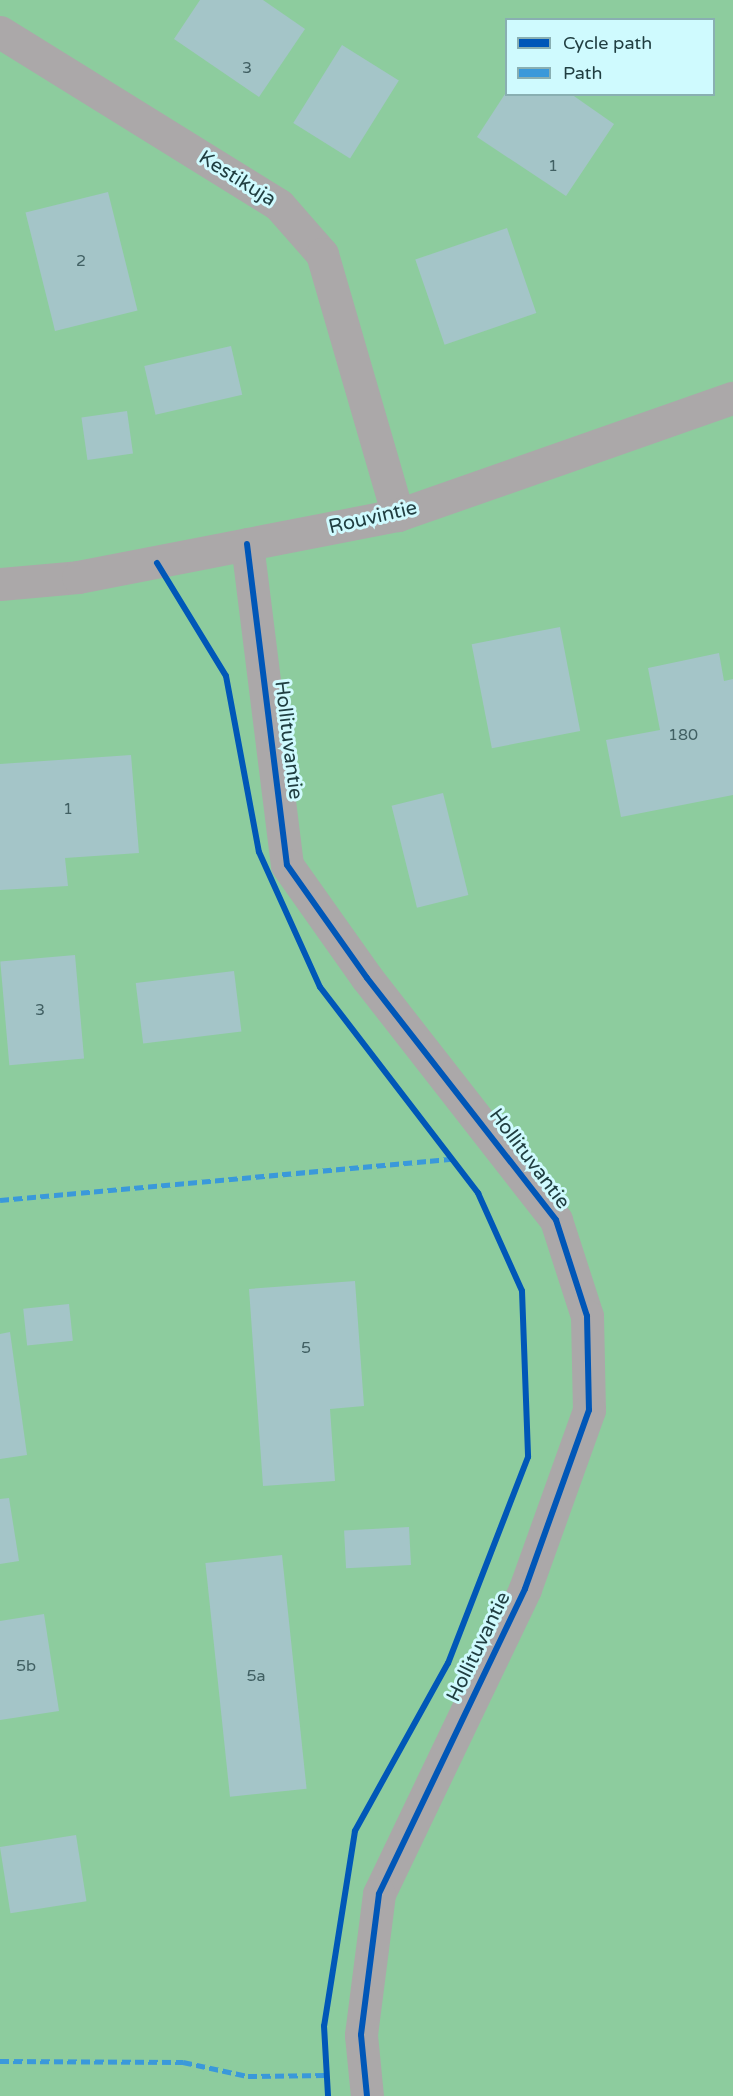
<!DOCTYPE html>
<html>
<head>
<meta charset="utf-8">
<style>
  body { margin:0 }
  #map { position:relative; width:733px; height:2096px; overflow:hidden; background:#bae4e7; font-family:"Varela Round",sans-serif }
  div>[style] { position:absolute }
  .forest>* { inset:0; background:#8dcc9e }
  .building>* { inset:0; background:#a4c5c8; transform-origin:0 0 }
  .minor>* { height:33px; margin:-16.5px; padding:0 16.5px; transform-origin:16.5px; border-radius:16.5px; background:#aba8a9 }
  .quiet>* { height:4.5px; margin-top:-2.25px; transform-origin:0; background:repeating-linear-gradient(90deg,#3a99da 0 9px,transparent 0 13.5px) }
  .cycleway>* { height:6px; margin:-3px; padding:0 3px; transform-origin:3px; border-radius:3px; background:#0057b8 }
  span { translate:-50% -50%; white-space:nowrap; text-align:center; line-height:1.15; -webkit-text-stroke:6px #cffafe; paint-order:stroke }
  .number-label { font-size:16px; color:#416063 }
  .number-label span { -webkit-text-stroke-width:0 }
  .street-label { font-size:20px; color:#203e41 }
  .legend { position:absolute; left:505px; top:18px; width:210px; height:78px; box-sizing:border-box; background:#cffafe; border:2px solid #89afb2; margin:0; padding:8px 10px; list-style:none; font-size:18px; color:#203e41 }
  .legend li { display:flex; align-items:center; gap:12px; height:30px }
  .legend b { width:30px; border:2px solid #89afb2 }
</style>
</head>
<body>
<div id="map">
  <div class="forest">
    <div style="clip-path:polygon(evenodd,0 0,733px 0,733px 2096px,0 2096px,0 0,506px 20px,714px 20px,714px 94px,506px 94px,506px 20px)"></div>
  </div>
  <div class="building">
    <div style="clip-path:polygon(200px 0,263px 0,305px 29px,259px 97px,174px 39px)"></div>
    <div style="left:342px;top:45px;width:67px;height:92px;rotate:32deg"></div>
    <div style="clip-path:polygon(505px 94px,571px 94px,614px 124px,566px 196px,477px 137px)"></div>
    <div style="left:108px;top:192px;width:122px;height:85px;rotate:76deg"></div>
    <div style="left:507px;top:228px;width:90px;height:97px;rotate:71deg"></div>
    <div style="left:231px;top:346px;width:50px;height:89px;rotate:77deg"></div>
    <div style="left:127px;top:411px;width:43px;height:46px;rotate:82deg"></div>
    <div style="left:560px;top:627px;width:106px;height:90px;rotate:79deg"></div>
    <div style="clip-path:polygon(719px 653px,724px 681px,733px 679px,733px 795px,621px 817px,606px 740px,660px 730px,648px 668px)"></div>
    <div style="clip-path:polygon(131px 755px,139px 853px,65px 858px,68px 886px,0 890px,0 764px)"></div>
    <div style="left:443px;top:793px;width:105px;height:53px;rotate:76deg"></div>
    <div style="left:75px;top:955px;width:104px;height:75px;rotate:85deg"></div>
    <div style="left:234px;top:971px;width:61px;height:99px;rotate:83deg"></div>
    <div style="clip-path:polygon(355px 1281px,364px 1406px,330px 1409px,335px 1481px,263px 1486px,249px 1289px)"></div>
    <div style="left:69px;top:1304px;width:37px;height:46px;rotate:84deg"></div>
    <div style="clip-path:polygon(10px 1332px,27px 1455px,0 1459px,0 1334px)"></div>
    <div style="clip-path:polygon(9px 1498px,19px 1561px,0 1564px,0 1499px)"></div>
    <div style="left:409px;top:1527px;width:38px;height:65px;rotate:87deg"></div>
    <div style="left:282px;top:1555px;width:235px;height:77px;rotate:84deg"></div>
    <div style="clip-path:polygon(44px 1614px,59px 1711px,0 1720px,0 1621px)"></div>
    <div style="left:76px;top:1835px;width:67px;height:77px;rotate:81deg"></div>
  </div>
  <div class="minor">
    <div style="left:0;top:32px;width:328px;rotate:31.8deg"></div>
    <div style="left:279px;top:205px;width:65px;rotate:48.7deg"></div>
    <div style="left:322px;top:254px;width:272px;rotate:73.8deg"></div>
    <div style="left:247px;top:544px;width:323px;rotate:82.9deg"></div>
    <div style="left:287px;top:865px;width:138px;rotate:54.7deg"></div>
    <div style="left:367px;top:978px;width:307px;rotate:52deg"></div>
    <div style="left:556px;top:1220px;width:101px;rotate:72.1deg"></div>
    <div style="left:587px;top:1316px;width:94px;rotate:88.8deg"></div>
    <div style="left:589px;top:1410px;width:190px;rotate:109.7deg"></div>
    <div style="left:525px;top:1589px;width:338px;rotate:115.6deg"></div>
    <div style="left:379px;top:1894px;width:142px;rotate:97.3deg"></div>
    <div style="left:361px;top:2035px;width:61px;rotate:84.4deg"></div>
    <div style="left:0;top:584px;width:78px;rotate:-5.1deg"></div>
    <div style="left:78px;top:577px;width:326px;rotate:-11deg"></div>
    <div style="left:398px;top:515px;width:355px;rotate:-19.3deg"></div>
  </div>
  <div class="quiet">
    <div style="left:0;top:1200px;width:454px;rotate:-5.2deg"></div>
    <div style="left:0;top:2061px;width:183px;rotate:0.3deg"></div>
    <div style="left:183px;top:2062px;width:66px;rotate:12.2deg"></div>
    <div style="left:248px;top:2076px;width:79px;rotate:-0.7deg"></div>
  </div>
  <div class="cycleway">
    <div style="left:247px;top:544px;width:323px;rotate:82.9deg"></div>
    <div style="left:287px;top:865px;width:138px;rotate:54.7deg"></div>
    <div style="left:367px;top:978px;width:307px;rotate:52deg"></div>
    <div style="left:556px;top:1220px;width:101px;rotate:72.1deg"></div>
    <div style="left:587px;top:1316px;width:94px;rotate:88.8deg"></div>
    <div style="left:589px;top:1410px;width:190px;rotate:109.7deg"></div>
    <div style="left:525px;top:1589px;width:338px;rotate:115.6deg"></div>
    <div style="left:379px;top:1894px;width:142px;rotate:97.3deg"></div>
    <div style="left:361px;top:2035px;width:61px;rotate:84.4deg"></div>
    <div style="left:157px;top:563px;width:132px;rotate:58.6deg"></div>
    <div style="left:226px;top:676px;width:179px;rotate:79.4deg"></div>
    <div style="left:259px;top:852px;width:148px;rotate:65.7deg"></div>
    <div style="left:320px;top:987px;width:260px;rotate:52.5deg"></div>
    <div style="left:478px;top:1193px;width:107px;rotate:65.8deg"></div>
    <div style="left:522px;top:1291px;width:166px;rotate:87.9deg"></div>
    <div style="left:528px;top:1457px;width:221px;rotate:111.2deg"></div>
    <div style="left:448px;top:1663px;width:192px;rotate:119deg"></div>
    <div style="left:355px;top:1831px;width:197px;rotate:99deg"></div>
    <div style="left:324px;top:2026px;width:70px;rotate:86.7deg"></div>
  </div>
  <div class="number-label">
    <span style="left:247px;top:68px">3</span>
    <span style="left:553px;top:166px">1</span>
    <span style="left:81px;top:261px">2</span>
    <span style="left:683px;top:735px">180</span>
    <span style="left:68px;top:809px">1</span>
    <span style="left:40px;top:1010px">3</span>
    <span style="left:306px;top:1348px">5</span>
    <span style="left:26px;top:1666px">5b</span>
    <span style="left:256px;top:1676px">5a</span>
  </div>
  <div class="street-label">
    <span style="left:237px;top:179px;rotate:32deg">Kestikuja</span>
    <span style="left:373px;top:518px;rotate:-13deg">Rouvintie</span>
    <span style="left:288px;top:740px;rotate:83deg">Hollituvantie</span>
    <span style="left:529px;top:1159px;rotate:53deg">Hollituvantie</span>
    <span style="left:479px;top:1647px;rotate:-64deg">Hollituvantie</span>
  </div>
  <ul class="legend">
  <li><b style="height:8px;background:#0057b8"></b>Cycle path</li>
  <li><b style="height:8px;background:#3a99da"></b>Path</li>
  </ul>
</div>
</body>
</html>
